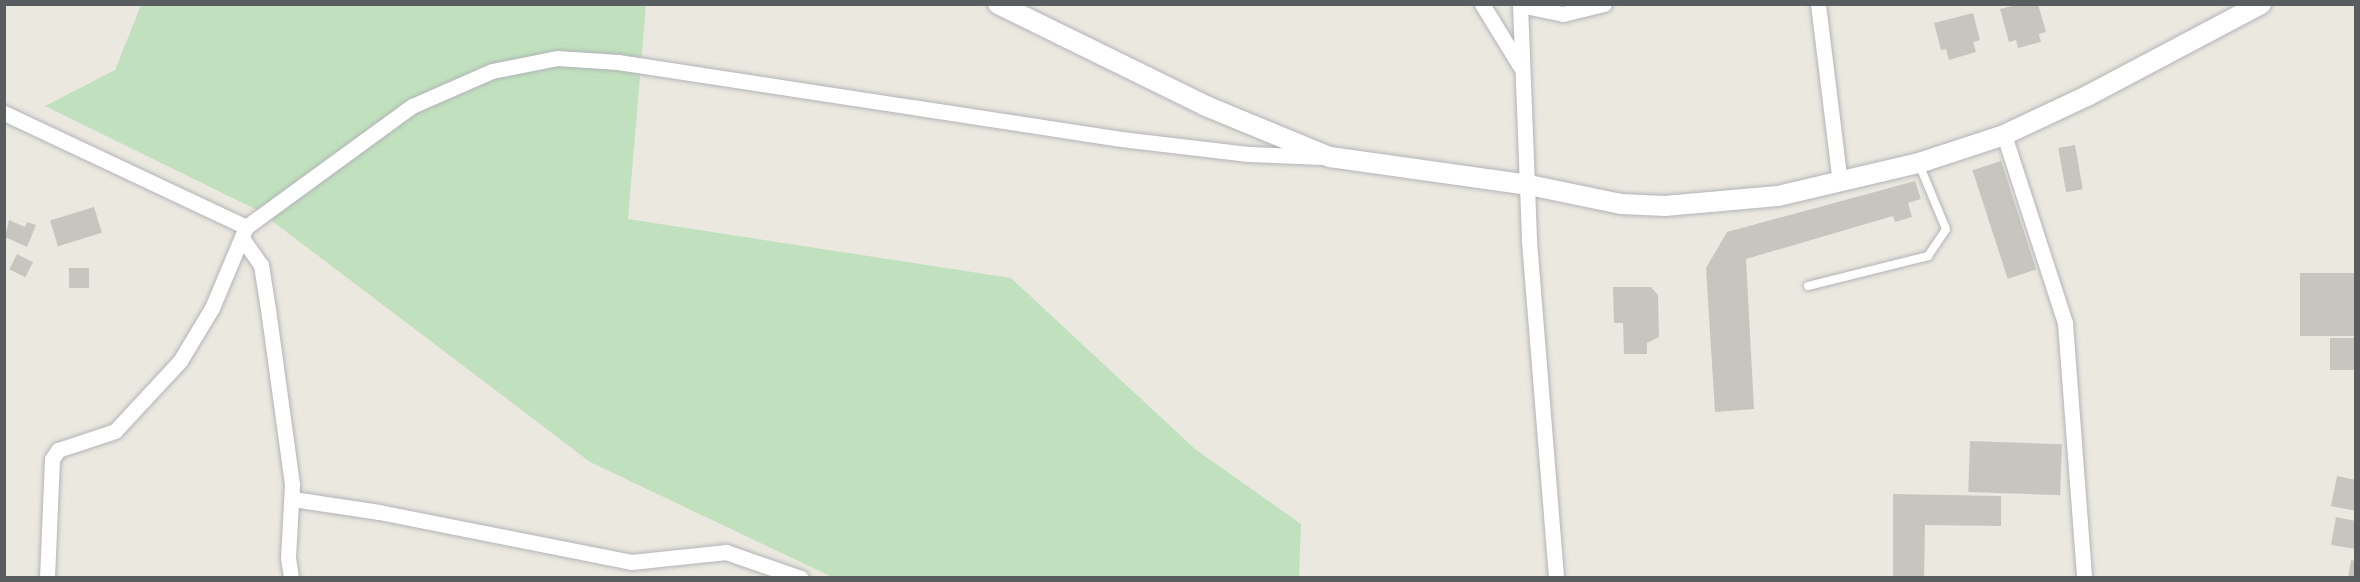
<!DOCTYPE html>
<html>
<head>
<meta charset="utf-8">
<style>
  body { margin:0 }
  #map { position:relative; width:2360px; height:582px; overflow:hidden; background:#ebe8e0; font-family:"Fira Sans",sans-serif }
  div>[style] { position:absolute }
  .green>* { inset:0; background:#c1e1be }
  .building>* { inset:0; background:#c8c5c0; transform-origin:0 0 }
  .roads { filter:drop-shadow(0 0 2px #b1b4b7) drop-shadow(0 0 2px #b1b4b7) }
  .service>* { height:8px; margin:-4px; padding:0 4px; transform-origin:4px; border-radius:4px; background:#fff }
  .minor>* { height:15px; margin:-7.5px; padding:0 7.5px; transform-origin:7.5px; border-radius:7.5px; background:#fff }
  .tertiary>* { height:20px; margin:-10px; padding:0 10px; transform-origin:10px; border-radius:10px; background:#fff }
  span { translate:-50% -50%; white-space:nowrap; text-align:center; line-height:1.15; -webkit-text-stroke:5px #fff; paint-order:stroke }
  .frame { position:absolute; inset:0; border:6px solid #595d60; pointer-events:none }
</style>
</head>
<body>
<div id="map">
  <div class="green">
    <div style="clip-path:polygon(141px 5px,646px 5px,628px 219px,1011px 278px,1195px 449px,1301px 524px,1299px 577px,832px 577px,590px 462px,259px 211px,45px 106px,115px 70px)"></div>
  </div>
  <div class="building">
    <div style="clip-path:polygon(2020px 4px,2038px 4px,2046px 32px,2039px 34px,2041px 42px,2018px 48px,2016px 40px,2009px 42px,2000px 9px)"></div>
    <div style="clip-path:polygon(1973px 13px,1980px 40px,1973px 42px,1976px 52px,1949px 60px,1946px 49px,1941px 50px,1934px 23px)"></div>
    <div style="left:2075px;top:145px;width:45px;height:17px;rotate:80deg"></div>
    <div style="left:2001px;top:161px;width:114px;height:30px;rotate:72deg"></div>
    <div style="clip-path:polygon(1915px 181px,1921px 199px,1908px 203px,1912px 217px,1895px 222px,1893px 216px,1746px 259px,1754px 409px,1715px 412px,1706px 268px,1727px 232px)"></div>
    <div style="left:94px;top:207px;width:27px;height:46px;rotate:73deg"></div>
    <div style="clip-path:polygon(9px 220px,25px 227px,27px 222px,36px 225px,27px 247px,5px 237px)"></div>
    <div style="left:17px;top:254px;width:18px;height:17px;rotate:27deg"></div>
    <div style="left:69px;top:268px;width:20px;height:20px"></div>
    <div style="left:2300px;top:273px;width:56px;height:63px"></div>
    <div style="clip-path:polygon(1613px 287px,1651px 287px,1658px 295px,1659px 337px,1647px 343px,1647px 354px,1624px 354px,1623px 323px,1614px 323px)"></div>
    <div style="left:2356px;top:338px;width:32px;height:26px;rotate:90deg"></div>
    <div style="left:1970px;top:441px;width:92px;height:51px;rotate:2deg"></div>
    <div style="clip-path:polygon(2337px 476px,2356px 480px,2356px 511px,2331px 506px)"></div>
    <div style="clip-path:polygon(1893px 494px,2001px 496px,2001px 526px,1925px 525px,1924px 578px,1893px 578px)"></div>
    <div style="clip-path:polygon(2336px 517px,2356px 521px,2356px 549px,2331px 545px)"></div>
    <div style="clip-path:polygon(2351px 560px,2356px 561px,2356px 578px,2348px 578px)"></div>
  </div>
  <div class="roads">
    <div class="service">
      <div style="left:1808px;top:286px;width:124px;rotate:-14deg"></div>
      <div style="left:1928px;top:256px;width:32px;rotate:-56deg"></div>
      <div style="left:1946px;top:229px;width:70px;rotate:-112.6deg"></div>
    </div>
    <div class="minor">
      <div style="left:1482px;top:4px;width:73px;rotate:58.5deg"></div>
      <div style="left:1520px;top:4px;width:237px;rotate:87.8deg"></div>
      <div style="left:1529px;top:241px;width:338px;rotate:85.4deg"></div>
      <div style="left:1818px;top:4px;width:180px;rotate:83deg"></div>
      <div style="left:1520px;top:5px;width:44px;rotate:11.8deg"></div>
      <div style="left:1563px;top:14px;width:42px;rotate:-13.7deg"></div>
      <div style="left:4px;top:113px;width:268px;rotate:25.2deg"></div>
      <div style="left:2004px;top:135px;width:198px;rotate:72deg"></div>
      <div style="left:2065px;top:323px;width:256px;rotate:85.7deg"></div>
      <div style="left:242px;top:238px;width:33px;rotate:55deg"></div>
      <div style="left:261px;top:265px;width:45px;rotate:81deg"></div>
      <div style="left:268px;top:309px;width:177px;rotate:82.2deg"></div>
      <div style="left:292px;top:484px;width:74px;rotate:93.1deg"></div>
      <div style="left:288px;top:558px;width:20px;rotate:81deg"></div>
      <div style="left:293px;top:499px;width:87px;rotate:8.6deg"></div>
      <div style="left:379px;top:512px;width:257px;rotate:11.2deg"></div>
      <div style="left:631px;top:562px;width:96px;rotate:-6deg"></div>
      <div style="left:726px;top:552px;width:79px;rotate:19.1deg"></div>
      <div style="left:47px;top:578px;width:119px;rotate:-87.6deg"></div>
      <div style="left:52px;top:459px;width:11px;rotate:-56deg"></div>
      <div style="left:58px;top:450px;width:60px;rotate:-18.4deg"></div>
      <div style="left:115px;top:431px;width:96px;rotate:-47.1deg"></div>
      <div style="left:180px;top:361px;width:62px;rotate:-58.9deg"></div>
      <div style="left:212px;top:308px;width:88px;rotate:-67.2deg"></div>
      <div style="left:246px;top:227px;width:205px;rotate:-36.1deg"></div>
      <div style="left:412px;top:106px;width:87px;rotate:-23.6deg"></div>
      <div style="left:492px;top:71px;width:66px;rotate:-11.3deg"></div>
      <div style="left:557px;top:58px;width:61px;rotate:3.8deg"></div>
      <div style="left:618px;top:62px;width:509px;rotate:8.7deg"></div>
      <div style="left:1121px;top:139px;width:128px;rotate:6.7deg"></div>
      <div style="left:1248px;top:154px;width:74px;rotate:2.3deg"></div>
    </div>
    <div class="tertiary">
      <div style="left:998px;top:4px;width:232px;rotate:26.1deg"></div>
      <div style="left:1206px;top:106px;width:134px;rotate:22.4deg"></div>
      <div style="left:1330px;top:157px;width:201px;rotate:8deg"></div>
      <div style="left:1529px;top:185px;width:94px;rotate:11.7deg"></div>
      <div style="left:1621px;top:204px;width:44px;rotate:2.6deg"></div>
      <div style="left:1665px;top:206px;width:113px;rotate:-5.1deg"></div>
      <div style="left:1778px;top:196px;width:145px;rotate:-13.2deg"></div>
      <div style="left:1919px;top:163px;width:89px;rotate:-18.2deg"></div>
      <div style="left:2004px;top:135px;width:94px;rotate:-25.2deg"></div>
      <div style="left:2089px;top:95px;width:195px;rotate:-27.9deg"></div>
    </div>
  </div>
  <div class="frame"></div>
</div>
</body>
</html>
